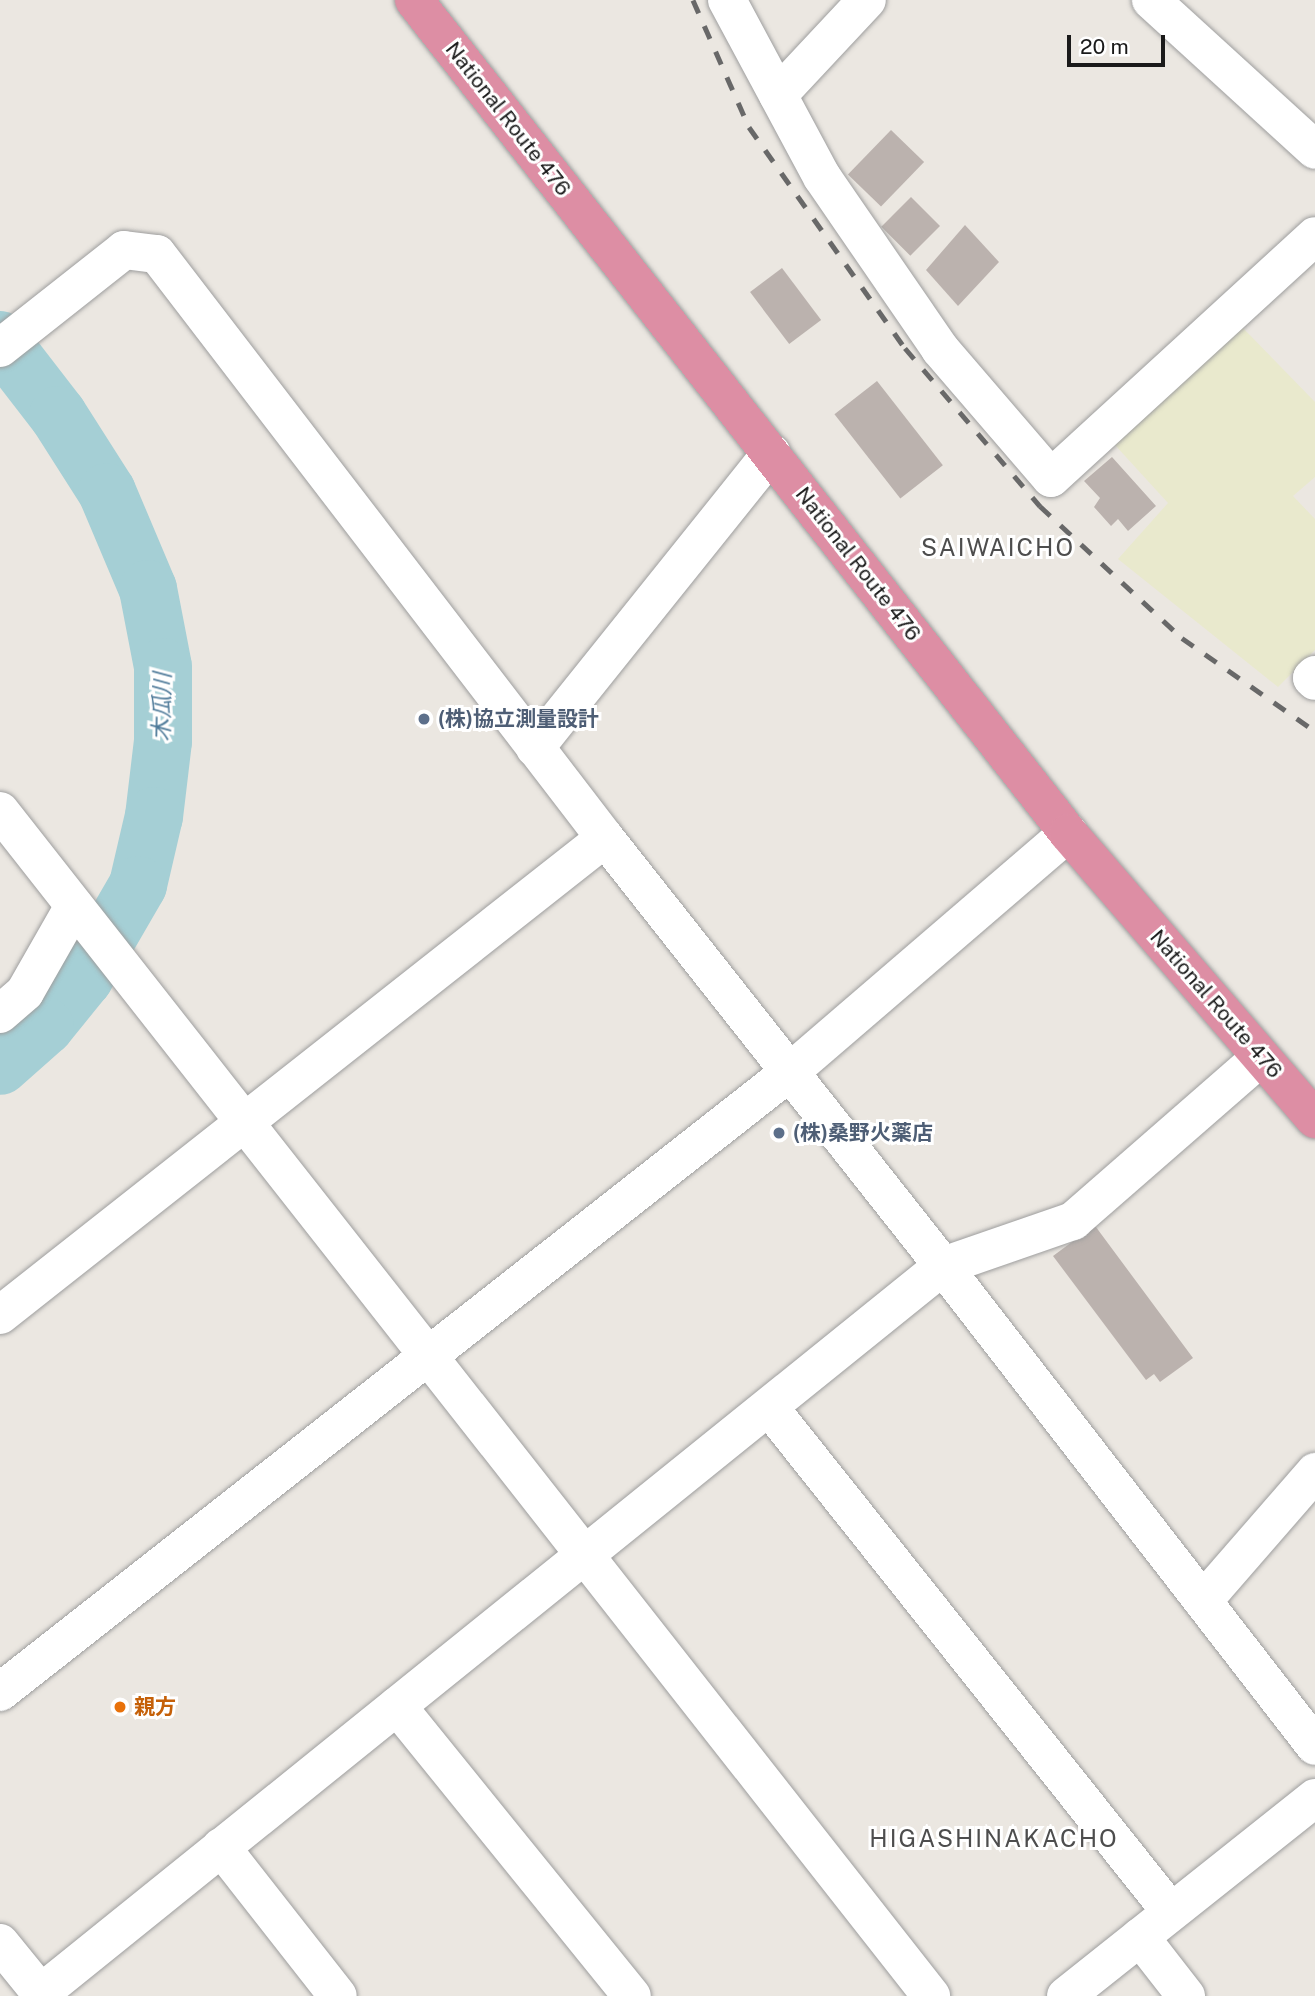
<!DOCTYPE html>
<html>
<head>
<meta charset="utf-8">
<style>
  body { margin:0 }
  #map { position:relative; width:1315px; height:1996px; overflow:hidden; background:#ebe7e1; font-family:"Public Sans","Noto Sans JP",sans-serif }
  div>[style] { position:absolute }
  .farmland>* { inset:0; background:#e9e9cd }
  .river>* { height:58px; margin:-29px; padding:0 29px; transform-origin:29px; border-radius:29px; background:#a5cfd5 }
  .building>* { inset:0; background:#bbb2ae; transform-origin:0 0 }
  .roads { filter:drop-shadow(0 0 2px #9e9e9e) drop-shadow(0 0 2px #9e9e9e) }
  .minor>* { height:38px; margin:-19px; padding:0 19px; transform-origin:19px; border-radius:19px; background:#fff }
  .highway>* { height:38px; margin:-19px; padding:0 19px; transform-origin:19px; border-radius:19px; background:#dd8ea4 }
  .rail>* { height:5px; margin-top:-2.5px; transform-origin:0; background:repeating-linear-gradient(90deg,#686868 0 14px,transparent 0 28px) }
  .dots>* { width:19px; height:19px; translate:-50% -50%; box-sizing:border-box; border:4px solid #fff; border-radius:50% }
  span { translate:-50% -50%; white-space:nowrap; text-align:center; line-height:1.15; -webkit-text-stroke:6px #fff; paint-order:stroke }
  .street-label { font-size:21px; color:#1a1a1a }
  .service-label { font-size:21px; color:#4e5e75; font-weight:700 }
  .left { translate:0 -50%; text-align:left }
  .food-label { font-size:21px; color:#c56008; font-weight:700 }
  .water-label { font-size:23px; color:#4e7a99; font-style:italic }
  .quarter-label { font-size:24px; color:#4d4d4d; letter-spacing:2px }
  .scale { position:absolute; left:1067px; top:35px; width:98px; height:32px; box-sizing:border-box; border:4px solid #1a1a1a; border-top:0; padding-left:9px; font-size:21px; line-height:24px; white-space:nowrap; color:#1a1a1a; -webkit-text-stroke:5px #fff; paint-order:stroke }
</style>
</head>
<body>
<div id="map">
  <div class="farmland">
    <div style="clip-path:polygon(1240px 325px,1315px 402px,1315px 477px,1293px 496px,1315px 519px,1315px 650px,1278px 687px,1118px 559px,1168px 503px,1115px 445px)"></div>
  </div>
  <div class="river">
    <div style="left:0;top:340px;width:95px;rotate:52.3deg"></div>
    <div style="left:58px;top:415px;width:91px;rotate:57.5deg"></div>
    <div style="left:107px;top:492px;width:105px;rotate:67.1deg"></div>
    <div style="left:148px;top:589px;width:79px;rotate:79.1deg"></div>
    <div style="left:163px;top:667px;width:74px;rotate:90deg"></div>
    <div style="left:163px;top:741px;width:76px;rotate:96.8deg"></div>
    <div style="left:154px;top:816px;width:71px;rotate:103.1deg"></div>
    <div style="left:138px;top:885px;width:108px;rotate:120.1deg"></div>
    <div style="left:84px;top:978px;width:62px;rotate:129.1deg"></div>
    <div style="left:45px;top:1026px;width:60px;rotate:138.4deg"></div>
  </div>
  <div class="building">
    <div style="left:891px;top:130px;width:46px;height:62px;rotate:44deg"></div>
    <div style="left:911px;top:197px;width:41px;height:42px;rotate:45deg"></div>
    <div style="clip-path:polygon(965px 225px,999px 262px,958px 306px,926px 270px)"></div>
    <div style="left:782px;top:268px;width:65px;height:40px;rotate:53deg"></div>
    <div style="left:877px;top:381px;width:107px;height:54px;rotate:52deg"></div>
    <div style="clip-path:polygon(1112px 457px,1156px 506px,1128px 531px,1118px 519px,1111px 526px,1094px 507px,1100px 498px,1084px 481px)"></div>
    <div style="clip-path:polygon(1090px 1219px,1193px 1358px,1160px 1382px,1154px 1374px,1146px 1380px,1053px 1256px,1084px 1233px)"></div>
  </div>
  <div class="roads">
    <div class="minor">
      <div style="left:727px;top:0;width:201px;rotate:61.8deg"></div>
      <div style="left:822px;top:177px;width:209px;rotate:55.5deg"></div>
      <div style="left:940px;top:349px;width:170px;rotate:49.3deg"></div>
      <div style="left:1051px;top:478px;width:358px;rotate:-42.5deg"></div>
      <div style="left:1151px;top:0;width:222px;rotate:42.4deg"></div>
      <div style="left:778px;top:95px;width:130px;rotate:-46.9deg"></div>
      <div style="left:0;top:348px;width:158px;rotate:-38.3deg"></div>
      <div style="left:124px;top:250px;width:33px;rotate:7deg"></div>
      <div style="left:157px;top:254px;width:736px;rotate:52.51deg"></div>
      <div style="left:605px;top:838px;width:545px;rotate:51.7deg"></div>
      <div style="left:943px;top:1266px;width:607px;rotate:52.22deg"></div>
      <div style="left:1315px;top:675px;width:4px;rotate:135deg"></div>
      <div style="left:1312px;top:678px;width:4px;rotate:45deg"></div>
      <div style="left:535px;top:748px;width:378px;rotate:-51.3deg"></div>
      <div style="left:0;top:811px;width:1507px;rotate:51.84deg"></div>
      <div style="left:0;top:1014px;width:33px;rotate:-41deg"></div>
      <div style="left:25px;top:992px;width:99px;rotate:-60.3deg"></div>
      <div style="left:0;top:1315px;width:770px;rotate:-38.25deg"></div>
      <div style="left:769px;top:1407px;width:645px;rotate:51.48deg"></div>
      <div style="left:1203px;top:1601px;width:171px;rotate:-49deg"></div>
      <div style="left:0;top:1692px;width:1004px;rotate:-38.13deg"></div>
      <div style="left:790px;top:1072px;width:367px;rotate:-40.7deg"></div>
      <div style="left:397px;top:1706px;width:373px;rotate:51deg"></div>
      <div style="left:221px;top:1847px;width:189px;rotate:51.9deg"></div>
      <div style="left:1140px;top:1937px;width:75px;rotate:52.1deg"></div>
      <div style="left:0;top:1943px;width:68px;rotate:50.9deg"></div>
      <div style="left:41px;top:1993px;width:1159px;rotate:-38.87deg"></div>
      <div style="left:943px;top:1266px;width:138px;rotate:-19.1deg"></div>
      <div style="left:1073px;top:1221px;width:249px;rotate:-41.1deg"></div>
      <div style="left:1066px;top:1996px;width:318px;rotate:-38.5deg"></div>
    </div>
    <div class="highway">
      <div style="left:414px;top:0;width:1059px;rotate:51.86deg"></div>
      <div style="left:1068px;top:833px;width:378px;rotate:49.2deg"></div>
    </div>
  </div>
  <div class="rail">
    <div style="left:693px;top:0;width:139px;rotate:66.2deg"></div>
    <div style="left:749px;top:127px;width:271px;rotate:54.8deg"></div>
    <div style="left:905px;top:348px;width:208px;rotate:49.5deg"></div>
    <div style="left:1040px;top:506px;width:194px;rotate:42.9deg"></div>
    <div style="left:1182px;top:638px;width:162px;rotate:35deg"></div>
  </div>
  <div class="dots">
    <div style="left:424px;top:719px;background:#5c6f8a"></div>
    <div style="left:779px;top:1133px;background:#5c6f8a"></div>
    <div style="left:120px;top:1707px;background:#e8710a"></div>
  </div>
  <div class="street-label">
    <span style="left:508px;top:119px;rotate:52deg">National Route 476</span>
    <span style="left:858px;top:564px;rotate:52deg">National Route 476</span>
    <span style="left:1216px;top:1004px;rotate:49deg">National Route 476</span>
  </div>
  <div class="service-label">
    <span class="left" style="left:438px;top:719px">(株)協立測量設計</span>
    <span class="left" style="left:793px;top:1133px">(株)桑野火薬店</span>
  </div>
  <div class="food-label">
    <span class="left" style="left:134px;top:1707px">親方</span>
  </div>
  <div class="water-label">
    <span style="left:162px;top:707px;rotate:-89deg">木瓜川</span>
  </div>
  <div class="quarter-label">
    <span style="left:998px;top:548px">SAIWAICHO</span>
    <span style="left:994px;top:1839px">HIGASHINAKACHO</span>
  </div>
  <div class="scale">20 m</div>
</div>
</body>
</html>
